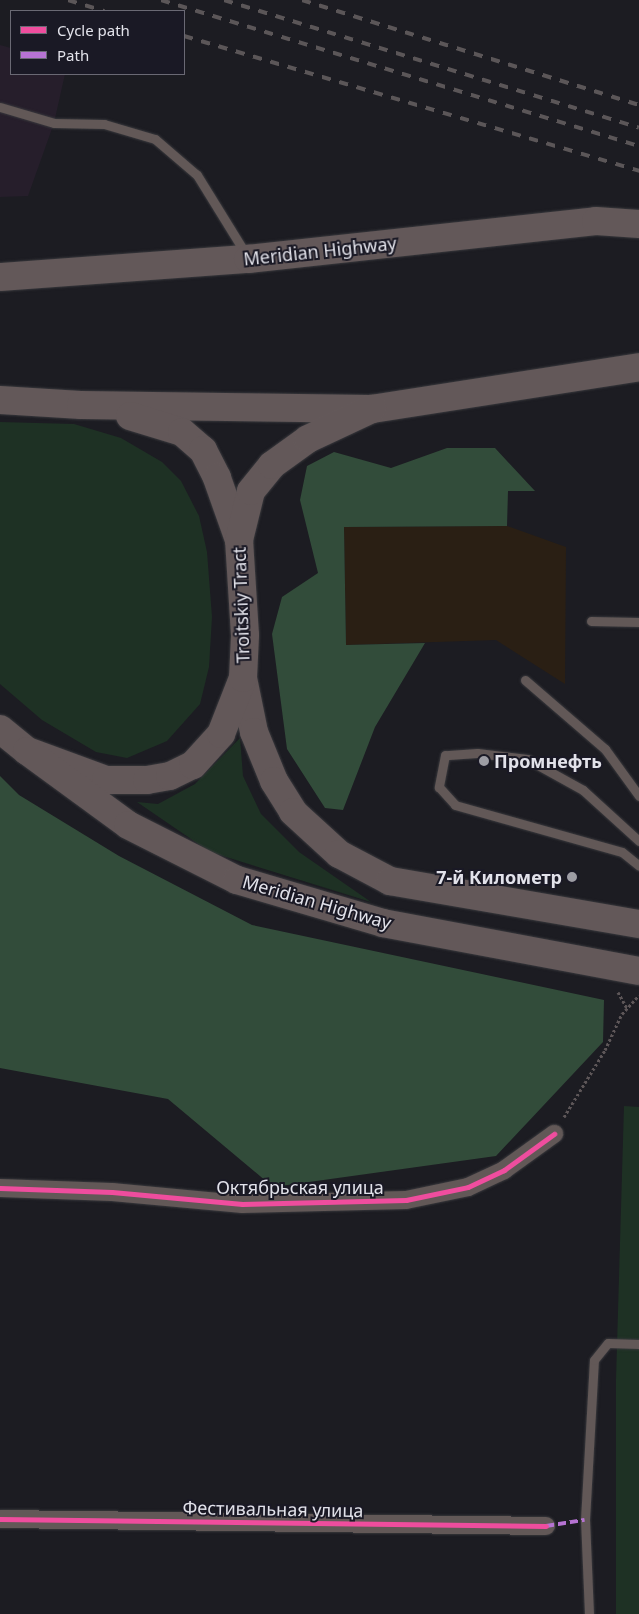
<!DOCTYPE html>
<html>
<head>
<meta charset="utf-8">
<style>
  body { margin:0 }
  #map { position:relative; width:639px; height:1614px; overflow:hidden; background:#1c1c22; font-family:"Noto Sans",sans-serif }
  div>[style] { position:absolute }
  .commercial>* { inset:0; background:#2a1f14 }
  .industrial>* { inset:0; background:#261e2b }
  .green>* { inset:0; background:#1e3124 }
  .forest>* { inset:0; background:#324c3a }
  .path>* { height:3px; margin-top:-1.5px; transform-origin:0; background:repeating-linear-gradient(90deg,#5d5658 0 2.5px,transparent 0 5px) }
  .roads { filter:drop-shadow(0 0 1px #39393d) drop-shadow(0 0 1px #39393d) }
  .service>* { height:9px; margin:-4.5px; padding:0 4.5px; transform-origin:4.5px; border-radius:4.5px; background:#625857 }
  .minor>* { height:18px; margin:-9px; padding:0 9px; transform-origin:9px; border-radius:9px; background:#625857 }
  .primary>* { height:28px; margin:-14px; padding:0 14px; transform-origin:14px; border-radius:14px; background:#635859 }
  .rail>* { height:4px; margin-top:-2px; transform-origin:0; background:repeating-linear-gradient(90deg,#5b5658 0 9px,transparent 0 18px) }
  .quiet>* { height:4px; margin-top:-2px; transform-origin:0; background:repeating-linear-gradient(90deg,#b673d3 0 8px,transparent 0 12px) }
  .cycleway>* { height:5px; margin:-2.5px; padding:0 2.5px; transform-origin:2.5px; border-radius:2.5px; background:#ef4d9e }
  .dots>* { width:14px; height:14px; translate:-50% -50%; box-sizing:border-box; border:2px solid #1a1925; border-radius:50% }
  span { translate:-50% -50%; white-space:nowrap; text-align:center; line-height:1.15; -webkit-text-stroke:4px #1a1925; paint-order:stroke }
  .street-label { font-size:18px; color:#e2e2ea }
  .poi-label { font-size:18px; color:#e2e2ea; font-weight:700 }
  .left { translate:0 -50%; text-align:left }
  .right { translate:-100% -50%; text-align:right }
  .legend { position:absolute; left:10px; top:10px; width:175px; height:65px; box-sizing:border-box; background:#1a1925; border:1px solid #6a6974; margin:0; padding:6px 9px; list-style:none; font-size:15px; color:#e2e2ea }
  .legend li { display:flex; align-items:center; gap:10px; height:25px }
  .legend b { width:25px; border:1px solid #6a6974 }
</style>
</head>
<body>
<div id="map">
  <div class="commercial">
    <div style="clip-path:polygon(507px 526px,566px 547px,565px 684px,496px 640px,346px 645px,344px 527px)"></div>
  </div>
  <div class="industrial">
    <div style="clip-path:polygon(0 45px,11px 48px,11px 74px,65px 74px,54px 123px,28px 196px,0 197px)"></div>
  </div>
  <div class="green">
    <div style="clip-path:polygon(0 422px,74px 424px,121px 438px,162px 462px,181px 481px,199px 516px,207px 552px,212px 617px,209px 667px,200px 704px,167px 741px,127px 758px,96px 752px,42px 720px,0 684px)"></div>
    <div style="clip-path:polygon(240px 738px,243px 776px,261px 814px,299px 852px,371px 902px,210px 852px,137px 802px,158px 804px,195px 784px)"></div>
    <div style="clip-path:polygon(624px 1106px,639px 1107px,639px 1614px,616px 1614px,616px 1380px)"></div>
  </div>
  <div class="forest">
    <div style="clip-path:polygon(447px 448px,495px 448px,535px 491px,508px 491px,507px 526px,344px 527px,346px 645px,425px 643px,375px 727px,343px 810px,325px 808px,287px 749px,272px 634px,282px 597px,318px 573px,300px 500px,307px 466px,334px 452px,391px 468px)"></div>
    <div style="clip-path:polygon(0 776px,19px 795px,119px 856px,252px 925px,604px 1000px,603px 1042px,496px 1156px,273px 1187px,168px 1099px,0 1068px)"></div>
  </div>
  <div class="path">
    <div style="left:618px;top:992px;width:18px;rotate:61deg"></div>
    <div style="left:564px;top:1117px;width:79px;rotate:-58.5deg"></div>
    <div style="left:605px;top:1050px;width:40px;rotate:-65deg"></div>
    <div style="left:622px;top:1014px;width:25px;rotate:-48deg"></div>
  </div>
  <div class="roads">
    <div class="service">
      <div style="left:0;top:107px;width:56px;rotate:16.5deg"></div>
      <div style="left:54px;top:123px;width:50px;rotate:1.1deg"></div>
      <div style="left:104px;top:124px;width:53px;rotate:16.4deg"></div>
      <div style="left:155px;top:139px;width:55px;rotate:40.6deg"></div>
      <div style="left:197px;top:175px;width:95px;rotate:58.3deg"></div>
      <div style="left:591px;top:621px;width:48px;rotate:1.2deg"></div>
      <div style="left:525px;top:680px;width:106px;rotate:40.8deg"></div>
      <div style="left:605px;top:749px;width:58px;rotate:54.1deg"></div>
      <div style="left:639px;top:841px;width:76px;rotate:-137.7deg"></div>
      <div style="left:583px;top:790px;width:64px;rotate:-151deg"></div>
      <div style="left:527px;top:759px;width:50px;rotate:-173.2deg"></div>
      <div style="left:477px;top:753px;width:32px;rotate:176deg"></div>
      <div style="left:445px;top:755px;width:33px;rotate:101deg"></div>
      <div style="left:439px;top:787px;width:24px;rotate:48deg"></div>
      <div style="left:455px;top:805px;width:173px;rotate:15.7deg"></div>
      <div style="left:622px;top:852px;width:22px;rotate:39deg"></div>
      <div style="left:589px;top:1614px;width:94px;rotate:-92.4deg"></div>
      <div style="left:585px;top:1520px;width:160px;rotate:-86.8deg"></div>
      <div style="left:594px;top:1360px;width:22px;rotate:-51deg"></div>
      <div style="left:608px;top:1343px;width:31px;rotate:2deg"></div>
    </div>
    <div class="minor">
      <div style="left:0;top:1188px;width:112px;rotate:2deg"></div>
      <div style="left:112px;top:1192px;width:131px;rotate:5.3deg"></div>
      <div style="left:242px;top:1204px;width:164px;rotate:-1.4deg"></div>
      <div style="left:406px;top:1200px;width:63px;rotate:-11.8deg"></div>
      <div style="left:468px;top:1187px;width:40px;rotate:-25deg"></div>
      <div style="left:504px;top:1170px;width:62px;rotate:-35.8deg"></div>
      <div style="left:0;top:1519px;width:546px;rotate:0.73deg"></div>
    </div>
    <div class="primary">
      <div style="left:0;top:277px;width:249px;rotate:-4.2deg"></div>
      <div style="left:248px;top:259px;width:350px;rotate:-6.2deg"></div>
      <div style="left:596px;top:221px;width:43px;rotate:4deg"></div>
      <div style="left:0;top:400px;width:81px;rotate:3.5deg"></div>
      <div style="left:81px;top:405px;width:291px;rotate:0.8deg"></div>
      <div style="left:372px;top:409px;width:270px;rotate:-8.9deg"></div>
      <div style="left:130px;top:416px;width:54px;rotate:17.1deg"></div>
      <div style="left:182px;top:432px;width:28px;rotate:41deg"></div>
      <div style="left:203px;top:450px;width:31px;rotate:63deg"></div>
      <div style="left:217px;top:478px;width:66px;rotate:70.5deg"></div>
      <div style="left:243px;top:678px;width:55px;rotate:78.5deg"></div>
      <div style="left:254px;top:732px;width:53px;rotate:67.8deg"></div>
      <div style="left:274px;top:781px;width:36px;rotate:58deg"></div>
      <div style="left:293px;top:812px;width:62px;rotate:42.4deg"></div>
      <div style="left:339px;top:854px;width:58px;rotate:27.9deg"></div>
      <div style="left:390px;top:881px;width:253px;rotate:9.8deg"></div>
      <div style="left:0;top:729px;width:35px;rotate:39deg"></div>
      <div style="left:27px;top:751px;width:84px;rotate:20.2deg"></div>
      <div style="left:106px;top:780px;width:41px"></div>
      <div style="left:147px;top:780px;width:23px;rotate:-10deg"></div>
      <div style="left:170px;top:776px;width:25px;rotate:-26deg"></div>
      <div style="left:193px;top:765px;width:42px;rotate:-47.9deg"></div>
      <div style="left:221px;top:734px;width:60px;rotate:-68.6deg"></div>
      <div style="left:243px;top:678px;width:43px;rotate:-87.3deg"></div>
      <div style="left:245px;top:635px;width:95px;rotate:-93.6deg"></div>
      <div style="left:239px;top:540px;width:50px;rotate:-76.2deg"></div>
      <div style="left:251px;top:491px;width:33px;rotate:-51deg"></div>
      <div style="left:272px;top:465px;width:44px;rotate:-35.8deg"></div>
      <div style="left:308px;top:439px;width:71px;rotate:-25.1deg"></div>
      <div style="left:27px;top:751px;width:125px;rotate:36.2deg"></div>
      <div style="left:128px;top:825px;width:122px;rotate:26.8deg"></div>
      <div style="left:237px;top:880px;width:152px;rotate:16.4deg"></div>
      <div style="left:383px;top:923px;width:260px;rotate:10.6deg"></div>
    </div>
  </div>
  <div class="rail">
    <div style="left:68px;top:0;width:38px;rotate:17deg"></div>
    <div style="left:161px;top:0;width:500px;rotate:17deg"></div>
    <div style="left:224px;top:0;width:434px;rotate:17.1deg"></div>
    <div style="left:302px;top:0;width:353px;rotate:17.3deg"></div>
    <div style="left:184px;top:36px;width:475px;rotate:16.5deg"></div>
  </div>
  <div class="quiet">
    <div style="left:546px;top:1526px;width:39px;rotate:-9deg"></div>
  </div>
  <div class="cycleway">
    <div style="left:0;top:1188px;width:112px;rotate:2deg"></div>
    <div style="left:112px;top:1192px;width:131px;rotate:5.3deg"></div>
    <div style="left:242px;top:1204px;width:164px;rotate:-1.4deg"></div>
    <div style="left:406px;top:1200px;width:63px;rotate:-11.8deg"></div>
    <div style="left:468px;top:1187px;width:40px;rotate:-25deg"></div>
    <div style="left:504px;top:1170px;width:62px;rotate:-35.8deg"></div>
    <div style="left:0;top:1519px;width:546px;rotate:0.73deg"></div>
  </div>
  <div class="dots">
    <div style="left:484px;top:761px;background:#9d9da4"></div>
    <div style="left:572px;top:877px;background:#9d9da4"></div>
  </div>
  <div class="street-label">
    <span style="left:320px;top:251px;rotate:-6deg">Meridian Highway</span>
    <span style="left:241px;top:605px;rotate:-92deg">Troitskiy Tract</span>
    <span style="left:317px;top:902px;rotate:16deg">Meridian Highway</span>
    <span style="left:300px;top:1187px">Октябрьская улица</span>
    <span style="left:273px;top:1509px;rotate:1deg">Фестивальная улица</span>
  </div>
  <div class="poi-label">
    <span class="left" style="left:494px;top:761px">Промнефть</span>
    <span class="right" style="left:562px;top:877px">7-й Километр</span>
  </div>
  <ul class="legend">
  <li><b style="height:6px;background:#ef4d9e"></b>Cycle path</li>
  <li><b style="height:6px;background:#b673d3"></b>Path</li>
  </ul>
</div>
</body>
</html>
